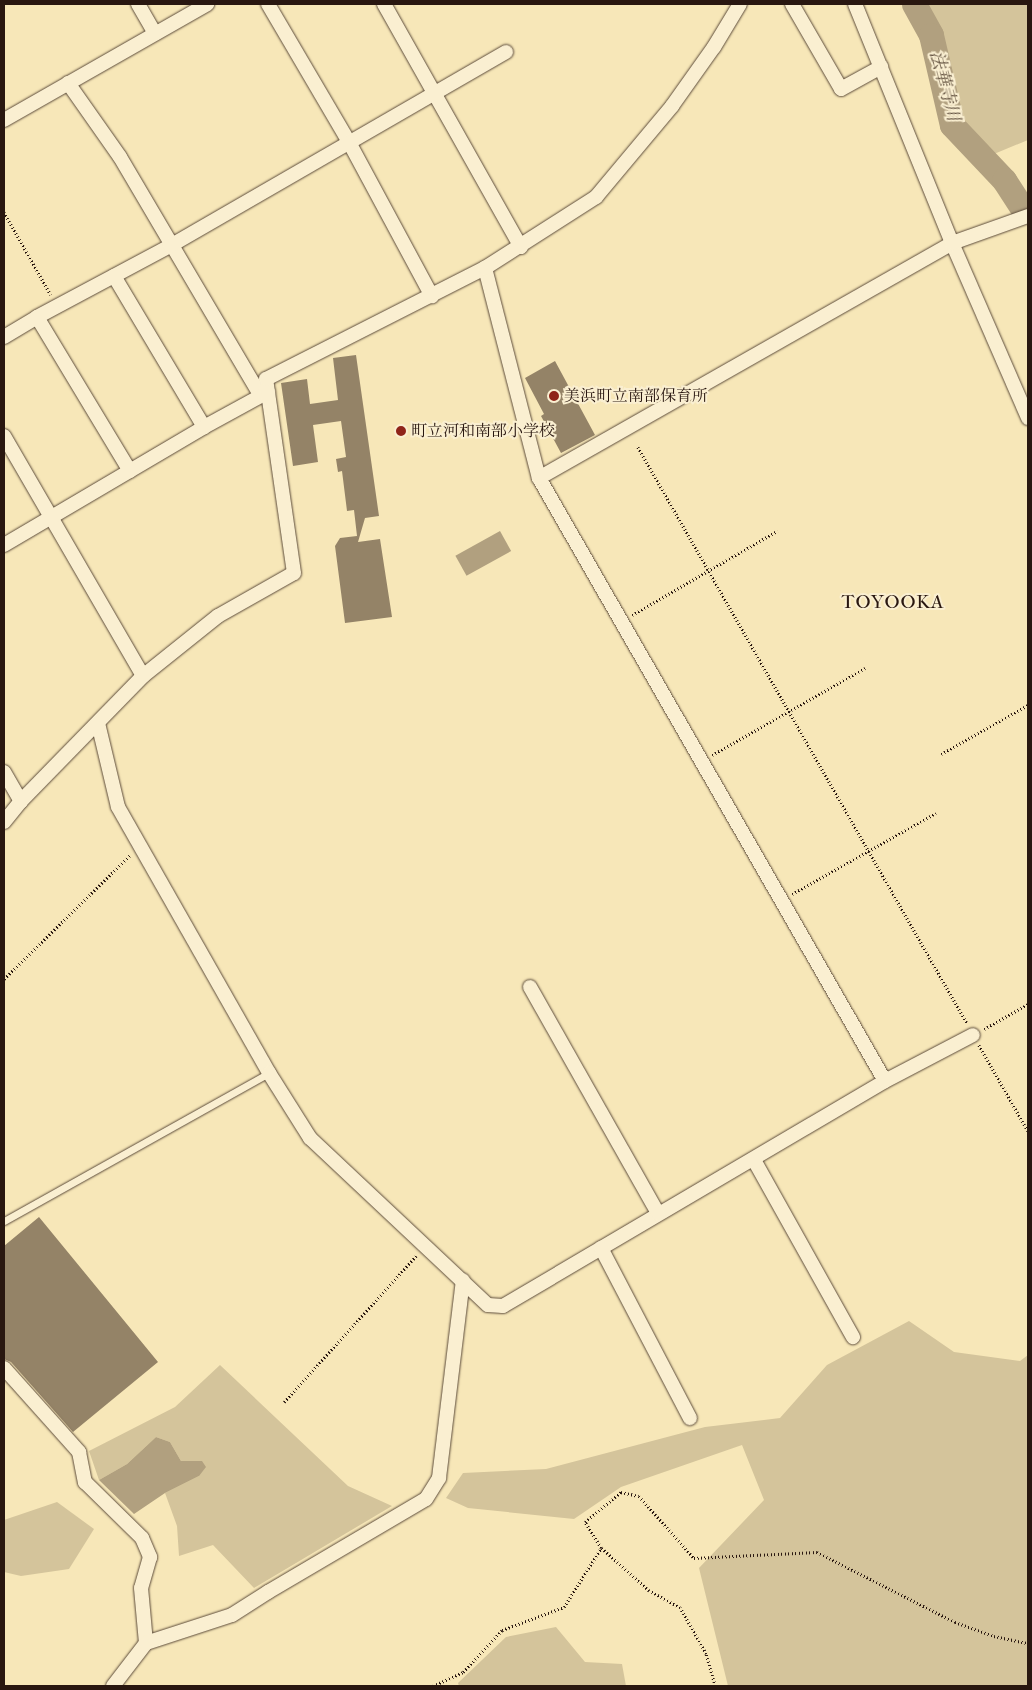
<!DOCTYPE html>
<html>
<head>
<meta charset="utf-8">
<style>
  body { margin:0 }
  #map { position:relative; width:1032px; height:1690px; overflow:hidden; background:#f7e7b8; font-family:"IM FELL French Canon","Noto Serif JP",serif }
  div>[style] { position:absolute }
  .green>* { inset:0; background:#d4c49b }
  .water>* { inset:0; background:#b1a07f; transform-origin:0 0 }
  .river>* { height:25px; margin:-12.5px; padding:0 12.5px; transform-origin:12.5px; border-radius:12.5px; background:#b1a07f }
  .building>* { inset:0; background:#948367 }
  .path>* { height:2.5px; margin-top:-1.25px; transform-origin:0; background:repeating-linear-gradient(90deg,#291710 0 1px,transparent 0 3.5px) }
  .roads { filter:drop-shadow(0 0 1px #5c4b3a) drop-shadow(0 0 1px #5c4b3a) }
  .lane>* { height:7px; margin:-3.5px; padding:0 3.5px; transform-origin:3.5px; border-radius:3.5px; background:#faefd1 }
  .street>* { height:14px; margin:-7px; padding:0 7px; transform-origin:7px; border-radius:7px; background:#faefd1 }
  .dots>* { width:14px; height:14px; translate:-50% -50%; box-sizing:border-box; border:2px solid #faefd1; border-radius:50% }
  span { translate:-50% -50%; white-space:nowrap; text-align:center; line-height:1.15; -webkit-text-stroke:4px #faefd1; paint-order:stroke }
  .poi-label { font-size:16px; color:#291710 }
  .left { translate:0 -50%; text-align:left }
  .water-label { font-size:18px; color:#5f4e3c; font-style:italic }
  .quarter-label { font-size:19px; color:#291710; letter-spacing:1px }
  .frame { position:absolute; inset:0; border:5px solid #291710; pointer-events:none }
</style>
</head>
<body>
<div id="map">
  <div class="green">
    <div style="clip-path:polygon(925px 4px,1028px 4px,1028px 140px,994px 154px,963px 122px,940px 30px)"></div>
    <div style="clip-path:polygon(909px 1321px,954px 1352px,1020px 1361px,1028px 1355px,1028px 1686px,728px 1686px,699px 1568px,764px 1500px,742px 1445px,621px 1487px,574px 1519px,468px 1508px,446px 1498px,463px 1473px,546px 1469px,705px 1427px,780px 1418px,827px 1365px)"></div>
    <div style="clip-path:polygon(220px 1365px,348px 1486px,392px 1506px,254px 1588px,213px 1545px,179px 1556px,177px 1526px,165px 1493px,199px 1476px,181px 1461px,170px 1442px,156px 1437px,127px 1464px,99px 1480px,89px 1451px,175px 1407px)"></div>
    <div style="clip-path:polygon(57px 1502px,94px 1529px,69px 1569px,21px 1576px,4px 1572px,4px 1520px)"></div>
    <div style="clip-path:polygon(556px 1627px,585px 1662px,622px 1664px,626px 1686px,459px 1686px,458px 1683px,506px 1637px)"></div>
  </div>
  <div class="water">
    <div style="left:500px;top:531px;width:23px;height:51px;rotate:61deg"></div>
    <div style="clip-path:polygon(156px 1437px,170px 1442px,181px 1461px,202px 1461px,206px 1467px,199px 1476px,165px 1493px,134px 1514px,99px 1480px,127px 1464px)"></div>
  </div>
  <div class="river">
    <div style="left:914px;top:4px;width:35px;rotate:61deg"></div>
    <div style="left:931px;top:35px;width:92px;rotate:76.9deg"></div>
    <div style="left:952px;top:125px;width:76px;rotate:46.6deg"></div>
    <div style="left:1004px;top:180px;width:33px;rotate:57deg"></div>
  </div>
  <div class="building">
    <div style="clip-path:polygon(356px 355px,379px 516px,365px 518px,358px 542px,380px 539px,392px 617px,345px 623px,335px 546px,340px 538px,357px 536px,354px 510px,347px 511px,342px 471px,338px 472px,336px 459px,346px 457px,341px 421px,313px 425px,318px 462px,293px 466px,281px 383px,307px 379px,310px 404px,338px 400px,333px 358px)"></div>
    <div style="clip-path:polygon(555px 361px,595px 435px,561px 453px,541px 416px,544px 414px,525px 378px)"></div>
    <div style="clip-path:polygon(39px 1217px,158px 1362px,73px 1432px,11px 1362px,4px 1359px,4px 1246px)"></div>
  </div>
  <div class="path">
    <div style="left:4px;top:212px;width:95px;rotate:60.5deg"></div>
    <div style="left:638px;top:447px;width:663px;rotate:60.27deg"></div>
    <div style="left:632px;top:615px;width:168px;rotate:-30.1deg"></div>
    <div style="left:941px;top:754px;width:100px;rotate:-29.4deg"></div>
    <div style="left:712px;top:755px;width:176px;rotate:-29.6deg"></div>
    <div style="left:792px;top:894px;width:165px;rotate:-29.4deg"></div>
    <div style="left:4px;top:979px;width:177px;rotate:-44.5deg"></div>
    <div style="left:984px;top:1029px;width:51px;rotate:-29.6deg"></div>
    <div style="left:979px;top:1045px;width:99px;rotate:60.3deg"></div>
    <div style="left:284px;top:1402px;width:197px;rotate:-47.9deg"></div>
    <div style="left:433px;top:1686px;width:33px;rotate:-25deg"></div>
    <div style="left:463px;top:1672px;width:57px;rotate:-47.1deg"></div>
    <div style="left:502px;top:1630px;width:66px;rotate:-20.4deg"></div>
    <div style="left:564px;top:1607px;width:70px;rotate:-57.9deg"></div>
    <div style="left:715px;top:1686px;width:33px;rotate:-106deg"></div>
    <div style="left:706px;top:1654px;width:53px;rotate:-119.5deg"></div>
    <div style="left:680px;top:1608px;width:35px;rotate:-151deg"></div>
    <div style="left:649px;top:1591px;width:64px;rotate:-138.1deg"></div>
    <div style="left:601px;top:1548px;width:31px;rotate:-122deg"></div>
    <div style="left:585px;top:1522px;width:47px;rotate:-39.8deg"></div>
    <div style="left:621px;top:1492px;width:18px;rotate:13deg"></div>
    <div style="left:639px;top:1496px;width:83px;rotate:48.4deg"></div>
    <div style="left:694px;top:1558px;width:123px;rotate:-2.8deg"></div>
    <div style="left:817px;top:1552px;width:155px;rotate:26.9deg"></div>
    <div style="left:955px;top:1622px;width:41px;rotate:19.7deg"></div>
    <div style="left:994px;top:1636px;width:35px;rotate:12deg"></div>
  </div>
  <div class="roads">
    <div class="lane">
      <div style="left:4px;top:1221px;width:304px;rotate:-29.2deg"></div>
    </div>
    <div class="street">
      <div style="left:138px;top:4px;width:34px;rotate:60deg"></div>
      <div style="left:268px;top:4px;width:162px;rotate:59.6deg"></div>
      <div style="left:350px;top:144px;width:173px;rotate:61.7deg"></div>
      <div style="left:384px;top:4px;width:279px;rotate:60.6deg"></div>
      <div style="left:792px;top:4px;width:98px;rotate:60deg"></div>
      <div style="left:841px;top:89px;width:46px;rotate:-28.8deg"></div>
      <div style="left:855px;top:4px;width:258px;rotate:67.9deg"></div>
      <div style="left:952px;top:243px;width:191px;rotate:66.5deg"></div>
      <div style="left:68px;top:83px;width:90px;rotate:54.9deg"></div>
      <div style="left:120px;top:157px;width:276px;rotate:59.5deg"></div>
      <div style="left:4px;top:120px;width:234px;rotate:-29.7deg"></div>
      <div style="left:485px;top:268px;width:217px;rotate:75.6deg"></div>
      <div style="left:539px;top:478px;width:695px;rotate:60.15deg"></div>
      <div style="left:114px;top:276px;width:176px;rotate:59.2deg"></div>
      <div style="left:37px;top:317px;width:180px;rotate:58.9deg"></div>
      <div style="left:4px;top:337px;width:39px;rotate:-31deg"></div>
      <div style="left:37px;top:317px;width:151px;rotate:-28.1deg"></div>
      <div style="left:170px;top:246px;width:388px;rotate:-30deg"></div>
      <div style="left:4px;top:436px;width:277px;rotate:59.9deg"></div>
      <div style="left:539px;top:478px;width:475px;rotate:-29.6deg"></div>
      <div style="left:952px;top:243px;width:81px;rotate:-19.6deg"></div>
      <div style="left:4px;top:545px;width:232px;rotate:-30.5deg"></div>
      <div style="left:204px;top:427px;width:73px;rotate:-28.7deg"></div>
      <div style="left:98px;top:723px;width:86px;rotate:76.6deg"></div>
      <div style="left:118px;top:807px;width:306px;rotate:60.4deg"></div>
      <div style="left:269px;top:1073px;width:77px;rotate:57.8deg"></div>
      <div style="left:310px;top:1138px;width:244px;rotate:43.2deg"></div>
      <div style="left:488px;top:1305px;width:15px;rotate:4deg"></div>
      <div style="left:503px;top:1306px;width:443px;rotate:-30.5deg"></div>
      <div style="left:885px;top:1081px;width:99px;rotate:-27.6deg"></div>
      <div style="left:4px;top:772px;width:34px;rotate:60deg"></div>
      <div style="left:4px;top:822px;width:27px;rotate:-51deg"></div>
      <div style="left:21px;top:801px;width:175px;rotate:-45.7deg"></div>
      <div style="left:143px;top:676px;width:96px;rotate:-38.7deg"></div>
      <div style="left:218px;top:616px;width:87px;rotate:-29.5deg"></div>
      <div style="left:294px;top:573px;width:196px;rotate:-98.2deg"></div>
      <div style="left:266px;top:379px;width:246px;rotate:-26.9deg"></div>
      <div style="left:485px;top:268px;width:132px;rotate:-32.6deg"></div>
      <div style="left:596px;top:197px;width:119px;rotate:-50.1deg"></div>
      <div style="left:672px;top:106px;width:72px;rotate:-54.6deg"></div>
      <div style="left:714px;top:47px;width:50px;rotate:-58.8deg"></div>
      <div style="left:530px;top:987px;width:260px;rotate:60.5deg"></div>
      <div style="left:754px;top:1160px;width:203px;rotate:60.8deg"></div>
      <div style="left:601px;top:1248px;width:192px;rotate:62.4deg"></div>
      <div style="left:4px;top:1368px;width:113px;rotate:48.2deg"></div>
      <div style="left:79px;top:1452px;width:31px;rotate:79deg"></div>
      <div style="left:85px;top:1482px;width:80px;rotate:44.5deg"></div>
      <div style="left:142px;top:1538px;width:21px;rotate:67deg"></div>
      <div style="left:150px;top:1557px;width:32px;rotate:106deg"></div>
      <div style="left:141px;top:1588px;width:55px;rotate:84.8deg"></div>
      <div style="left:113px;top:1686px;width:54px;rotate:-52.5deg"></div>
      <div style="left:146px;top:1643px;width:90px;rotate:-18deg"></div>
      <div style="left:232px;top:1615px;width:43px;rotate:-32.6deg"></div>
      <div style="left:268px;top:1592px;width:183px;rotate:-30.5deg"></div>
      <div style="left:426px;top:1499px;width:25px;rotate:-58deg"></div>
      <div style="left:439px;top:1478px;width:199px;rotate:-83.1deg"></div>
    </div>
  </div>
  <div class="dots">
    <div style="left:554px;top:396px;background:#8f2418"></div>
    <div style="left:401px;top:431px;background:#8f2418"></div>
  </div>
  <div class="poi-label">
    <span class="left" style="left:564px;top:396px">美浜町立南部保育所</span>
    <span class="left" style="left:411px;top:431px">町立河和南部小学校</span>
  </div>
  <div class="water-label">
    <span style="left:944px;top:86px;rotate:75deg">法華寺川</span>
  </div>
  <div class="quarter-label">
    <span style="left:893px;top:603px">TOYOOKA</span>
  </div>
  <div class="frame"></div>
</div>
</body>
</html>
